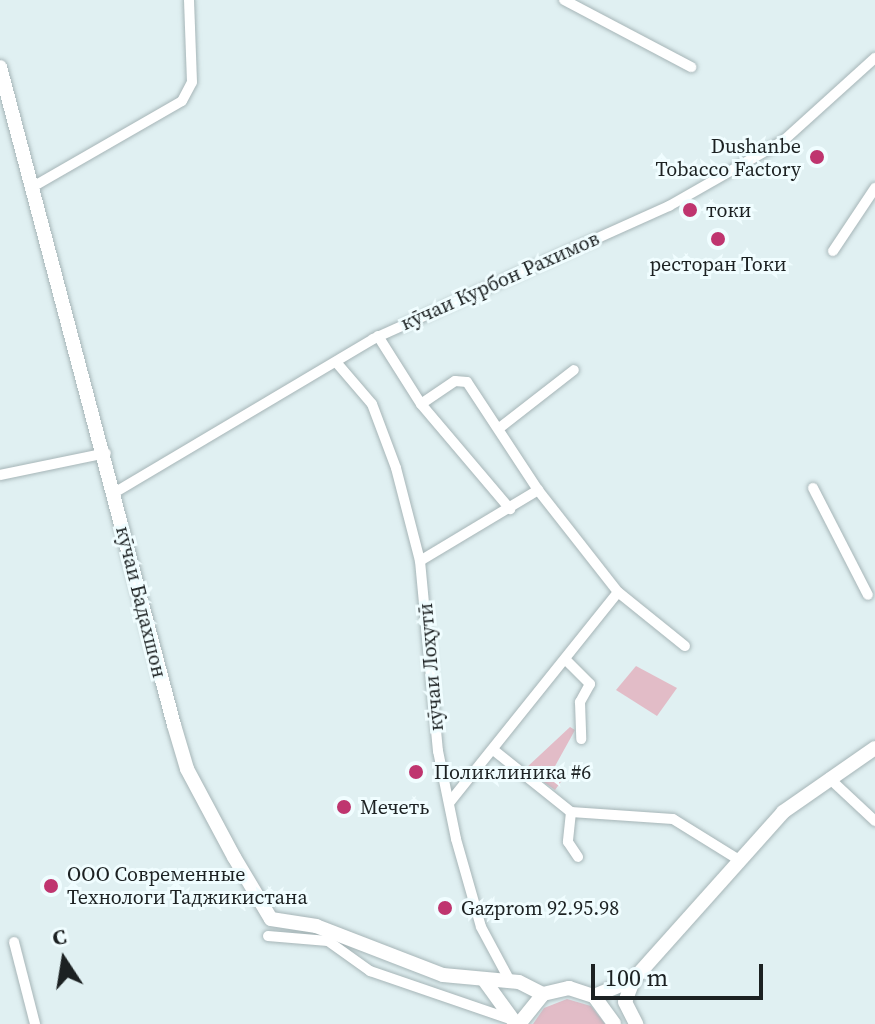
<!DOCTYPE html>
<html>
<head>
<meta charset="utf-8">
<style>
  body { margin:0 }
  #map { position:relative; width:875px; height:1024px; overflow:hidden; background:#e0f0f2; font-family:"Source Serif 4",serif }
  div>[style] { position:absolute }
  .green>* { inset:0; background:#e2bcc7 }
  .roads { filter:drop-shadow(0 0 2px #a6b5b7) drop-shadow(0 0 2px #a6b5b7) }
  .street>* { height:10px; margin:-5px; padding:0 5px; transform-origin:5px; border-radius:5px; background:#fff }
  .secondary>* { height:14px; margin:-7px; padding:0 7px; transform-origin:7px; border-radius:7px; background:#fff }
  .dots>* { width:22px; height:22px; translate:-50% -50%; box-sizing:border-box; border:4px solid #f0fdff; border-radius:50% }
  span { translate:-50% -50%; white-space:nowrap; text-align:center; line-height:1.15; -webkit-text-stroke:6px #f0fdff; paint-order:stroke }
  .poi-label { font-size:20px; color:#1c2122 }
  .right { translate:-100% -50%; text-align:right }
  .left { translate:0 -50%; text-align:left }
  .street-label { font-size:20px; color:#1c2122 }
  .north { position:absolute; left:24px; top:920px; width:80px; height:80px; -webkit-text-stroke:6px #f0fdff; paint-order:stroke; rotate:348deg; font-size:22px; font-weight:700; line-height:32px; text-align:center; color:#1c2122 }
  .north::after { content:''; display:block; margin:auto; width:28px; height:36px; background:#1c2122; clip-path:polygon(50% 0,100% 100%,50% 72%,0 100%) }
  .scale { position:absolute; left:591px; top:964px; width:172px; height:36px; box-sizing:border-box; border:4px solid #1c2122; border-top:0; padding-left:10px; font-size:24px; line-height:28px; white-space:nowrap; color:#1c2122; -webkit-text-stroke:6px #f0fdff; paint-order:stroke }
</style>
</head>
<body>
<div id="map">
  <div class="green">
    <div style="clip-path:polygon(636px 666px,677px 688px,657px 716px,616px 690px)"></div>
    <div style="clip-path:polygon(570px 727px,575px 730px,554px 768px,566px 775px,555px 790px,525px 769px)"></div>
    <div style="clip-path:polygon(567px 999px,591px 1006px,605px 1024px,533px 1024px,544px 1008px)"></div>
  </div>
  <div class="roads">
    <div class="street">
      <div style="left:564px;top:0;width:144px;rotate:27.8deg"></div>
      <div style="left:36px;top:185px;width:168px;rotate:-29.9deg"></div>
      <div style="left:182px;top:101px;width:21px;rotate:-62deg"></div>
      <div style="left:192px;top:82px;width:82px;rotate:-92.1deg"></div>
      <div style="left:833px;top:251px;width:76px;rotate:-56.3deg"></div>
      <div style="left:378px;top:336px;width:80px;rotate:57.7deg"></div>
      <div style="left:421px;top:404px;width:41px;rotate:-34.1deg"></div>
      <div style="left:455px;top:381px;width:12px;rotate:5deg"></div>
      <div style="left:467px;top:382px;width:129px;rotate:56.7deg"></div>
      <div style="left:538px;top:490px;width:130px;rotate:51.9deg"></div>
      <div style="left:618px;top:592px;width:86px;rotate:38.9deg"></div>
      <div style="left:336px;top:362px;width:55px;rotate:49.4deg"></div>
      <div style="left:372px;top:404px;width:68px;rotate:69.4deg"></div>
      <div style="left:396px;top:468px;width:96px;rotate:75.5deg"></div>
      <div style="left:420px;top:561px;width:191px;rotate:84.6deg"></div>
      <div style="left:438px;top:751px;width:90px;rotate:78.4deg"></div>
      <div style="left:456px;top:839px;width:91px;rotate:74.1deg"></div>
      <div style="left:481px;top:927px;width:61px;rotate:61.8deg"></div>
      <div style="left:421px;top:404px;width:138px;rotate:49.7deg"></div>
      <div style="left:502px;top:426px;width:91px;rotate:-37.9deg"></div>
      <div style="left:0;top:475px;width:108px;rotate:-11.7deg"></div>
      <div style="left:813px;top:488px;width:120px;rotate:62.8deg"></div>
      <div style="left:114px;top:493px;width:301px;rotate:-30.7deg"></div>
      <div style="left:373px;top:339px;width:325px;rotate:-24.2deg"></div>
      <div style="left:669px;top:206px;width:131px;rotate:-29.7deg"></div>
      <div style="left:783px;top:141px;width:124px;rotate:-42.1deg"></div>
      <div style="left:420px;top:561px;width:138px;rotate:-31deg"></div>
      <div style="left:566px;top:660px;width:34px;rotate:45deg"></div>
      <div style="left:590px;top:684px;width:21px;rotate:119deg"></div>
      <div style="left:580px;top:702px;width:37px;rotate:88deg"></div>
      <div style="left:496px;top:752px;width:96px;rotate:38.7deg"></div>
      <div style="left:571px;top:812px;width:102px;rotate:3.9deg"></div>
      <div style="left:673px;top:819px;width:74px;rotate:31.8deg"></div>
      <div style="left:829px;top:778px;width:63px;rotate:43.1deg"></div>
      <div style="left:449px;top:803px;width:270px;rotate:-51.3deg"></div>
      <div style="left:571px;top:812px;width:30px;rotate:96deg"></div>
      <div style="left:568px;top:842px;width:18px;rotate:56deg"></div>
      <div style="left:268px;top:936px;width:60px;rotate:4.8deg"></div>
      <div style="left:328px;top:941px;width:52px;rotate:35.5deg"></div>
      <div style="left:370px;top:971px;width:151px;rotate:18.9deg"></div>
      <div style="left:14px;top:942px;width:85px;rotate:75.6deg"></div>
    </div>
    <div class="secondary">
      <div style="left:0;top:67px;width:681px;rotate:75.19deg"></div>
      <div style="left:174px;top:725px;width:46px;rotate:73.5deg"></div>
      <div style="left:187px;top:769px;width:100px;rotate:61.9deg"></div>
      <div style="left:234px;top:857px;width:72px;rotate:59.2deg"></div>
      <div style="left:271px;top:919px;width:46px;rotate:8.8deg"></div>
      <div style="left:316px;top:926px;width:136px;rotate:21.1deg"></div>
      <div style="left:443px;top:975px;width:76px;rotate:5.3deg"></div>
      <div style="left:519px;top:982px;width:27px;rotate:27deg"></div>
      <div style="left:484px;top:980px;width:54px;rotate:54deg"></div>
      <div style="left:633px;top:981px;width:22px;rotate:111deg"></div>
      <div style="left:625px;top:1002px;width:25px;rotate:63deg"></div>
      <div style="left:594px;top:996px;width:42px;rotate:-22.3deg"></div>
      <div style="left:633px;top:980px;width:225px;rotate:-48.2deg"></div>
      <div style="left:783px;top:812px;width:112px;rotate:-34.8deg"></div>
      <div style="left:519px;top:1024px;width:38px;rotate:-51deg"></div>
      <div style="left:543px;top:994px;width:27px;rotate:-13deg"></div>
      <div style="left:569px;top:988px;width:26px;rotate:18deg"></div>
      <div style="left:594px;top:996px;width:34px;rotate:54deg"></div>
    </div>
  </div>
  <div class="dots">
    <div style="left:817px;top:157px;background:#bf356f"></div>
    <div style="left:690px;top:210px;background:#bf356f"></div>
    <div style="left:718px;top:239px;background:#bf356f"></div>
    <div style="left:416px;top:772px;background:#bf356f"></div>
    <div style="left:344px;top:807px;background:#bf356f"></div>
    <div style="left:51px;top:886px;background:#bf356f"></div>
    <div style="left:445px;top:908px;background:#bf356f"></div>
  </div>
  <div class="poi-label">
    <span class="right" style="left:801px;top:158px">Dushanbe<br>Tobacco Factory</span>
    <span class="left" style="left:706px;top:210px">токи</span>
    <span style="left:718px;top:264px">ресторан Токи</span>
    <span class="left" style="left:434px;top:772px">Поликлиника #6</span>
    <span class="left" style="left:360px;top:807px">Мечеть</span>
    <span class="left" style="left:67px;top:886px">ООО Современные<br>Технологи Таджикистана</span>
    <span class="left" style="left:461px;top:908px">Gazprom 92.95.98</span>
  </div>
  <div class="street-label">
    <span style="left:500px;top:281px;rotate:-24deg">кӯчаи Курбон Рахимов</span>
    <span style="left:141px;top:602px;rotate:76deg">кӯчаи Бадахшон</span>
    <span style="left:431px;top:667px;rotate:-95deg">кӯчаи Лоҳутӣ</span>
  </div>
  <div class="north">С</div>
  <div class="scale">100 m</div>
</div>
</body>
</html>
